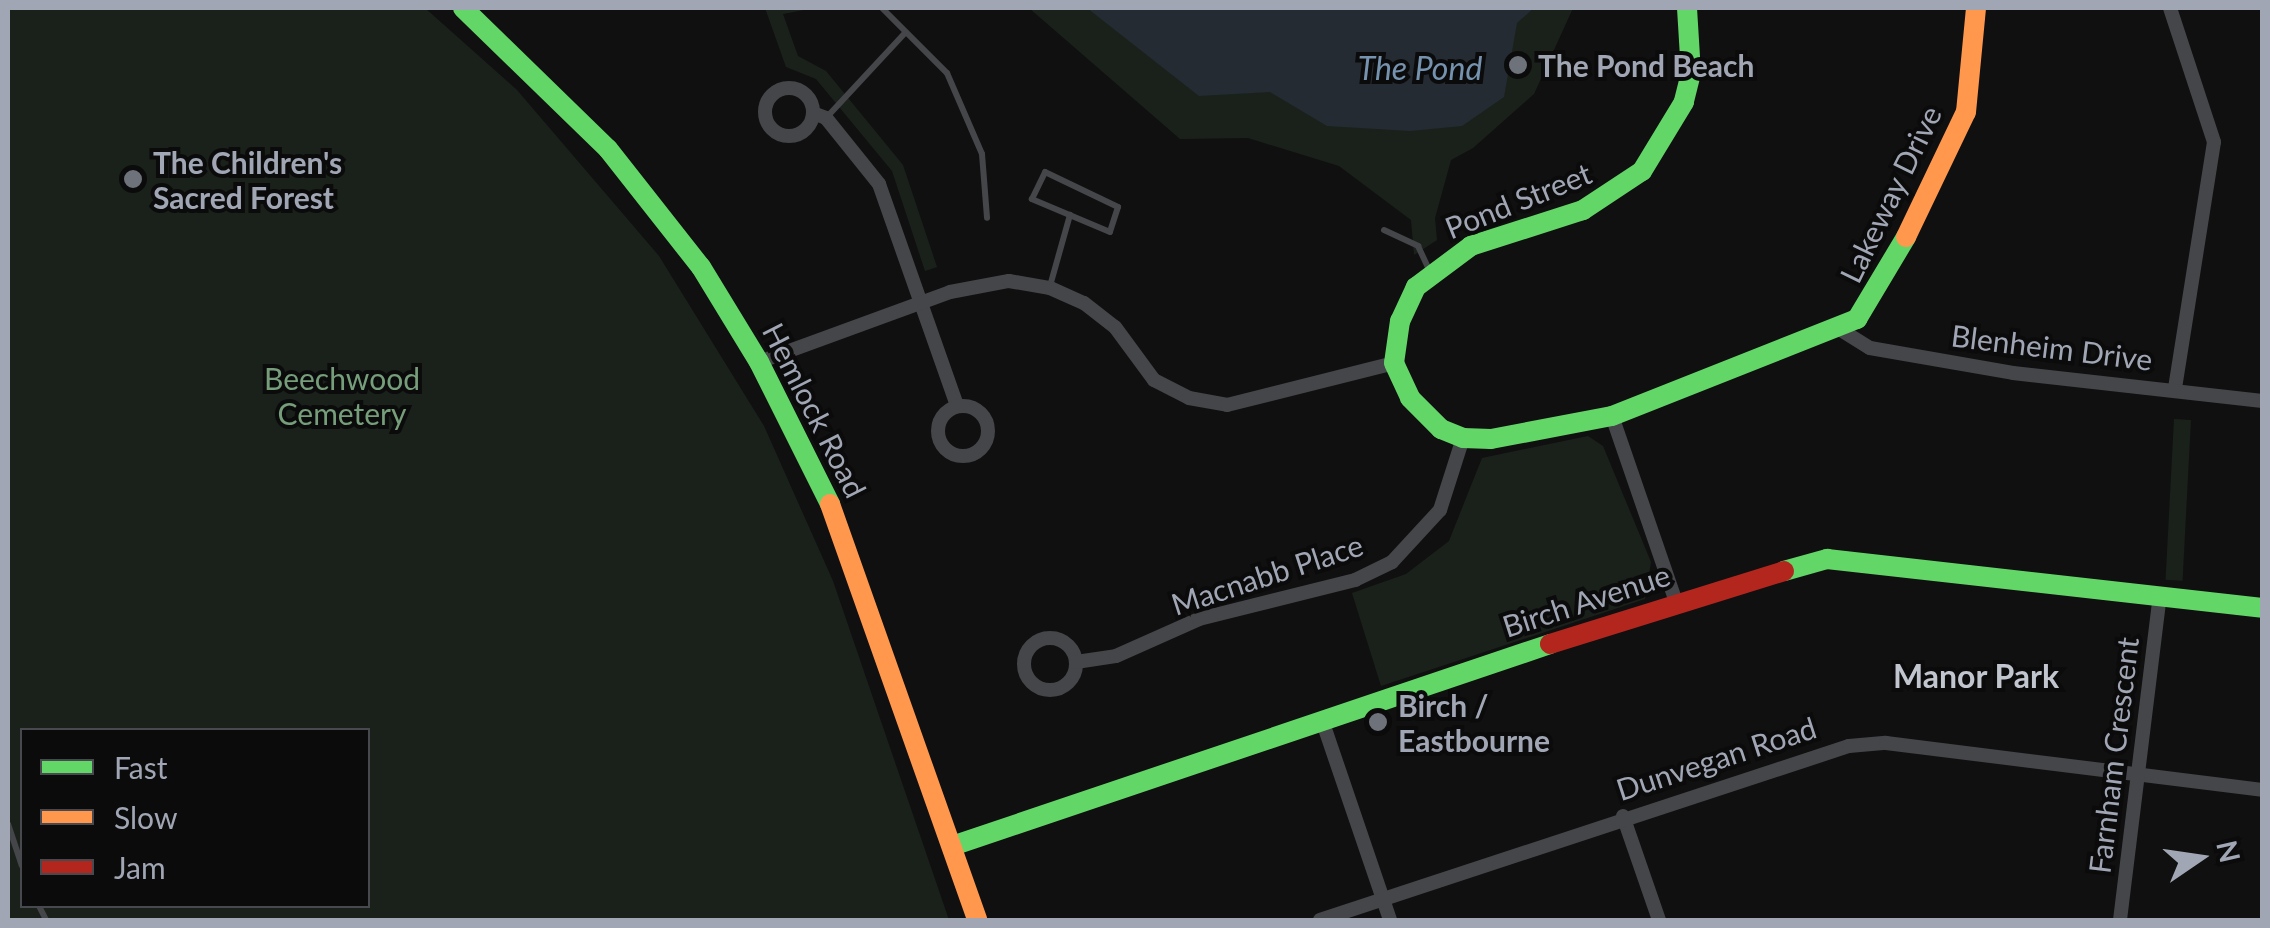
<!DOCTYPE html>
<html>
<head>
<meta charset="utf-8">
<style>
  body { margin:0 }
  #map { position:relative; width:2270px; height:928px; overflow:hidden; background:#101011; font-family:Lato,sans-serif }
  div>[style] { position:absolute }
  .green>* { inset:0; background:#1a211b; transform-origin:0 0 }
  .water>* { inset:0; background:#242b32 }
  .lane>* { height:6px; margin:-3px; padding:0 3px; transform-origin:3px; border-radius:3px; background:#454649 }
  .street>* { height:14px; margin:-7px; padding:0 7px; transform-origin:7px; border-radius:7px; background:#454649 }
  .street>.ring { margin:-7px; padding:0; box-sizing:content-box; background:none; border:14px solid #454649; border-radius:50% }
  .fast>* { height:20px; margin:-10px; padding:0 10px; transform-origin:10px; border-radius:10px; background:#63d668 }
  .slow>* { height:20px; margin:-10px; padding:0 10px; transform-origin:10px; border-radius:10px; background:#ff974d }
  .jam>* { height:20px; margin:-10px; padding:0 10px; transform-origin:10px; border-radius:10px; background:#b3261e }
  .dots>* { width:28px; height:28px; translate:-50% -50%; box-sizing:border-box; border:5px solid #0b0b0c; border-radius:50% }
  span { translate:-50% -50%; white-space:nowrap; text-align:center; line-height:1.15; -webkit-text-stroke:8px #0b0b0c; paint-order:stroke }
  .poi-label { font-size:30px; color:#a0a6b3; font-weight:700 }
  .left { translate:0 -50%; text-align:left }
  .street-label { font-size:30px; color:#a0a6b3 }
  .park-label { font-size:30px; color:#769e7a }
  .water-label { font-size:32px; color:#7593af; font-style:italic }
  .neighbourhood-label { font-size:32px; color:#c1c5ce; font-weight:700 }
  .frame { position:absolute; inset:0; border:10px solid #a0a6b3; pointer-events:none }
  .legend { position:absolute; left:20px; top:728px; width:350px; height:180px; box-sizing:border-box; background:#0b0b0c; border:2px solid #47494f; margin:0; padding:12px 18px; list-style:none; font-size:30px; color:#a0a6b3 }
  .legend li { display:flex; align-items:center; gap:20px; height:50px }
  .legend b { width:50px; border:2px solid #47494f }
  .north { position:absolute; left:2150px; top:808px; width:100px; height:100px; -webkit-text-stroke:8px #0b0b0c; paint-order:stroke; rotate:77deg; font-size:28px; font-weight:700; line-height:40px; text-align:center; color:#a0a6b3 }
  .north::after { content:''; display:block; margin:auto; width:35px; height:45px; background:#a0a6b3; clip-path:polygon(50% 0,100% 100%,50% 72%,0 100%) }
</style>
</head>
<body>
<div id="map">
  <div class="green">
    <div style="clip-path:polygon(evenodd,8px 8px,425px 8px,517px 90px,659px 256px,764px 426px,833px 581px,949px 920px,8px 920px,8px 8px,22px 730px,368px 730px,368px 906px,22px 906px,22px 730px)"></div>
    <div style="clip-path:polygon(765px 8px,814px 8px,783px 14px,798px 56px,826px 71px,903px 165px,937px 267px,925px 271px,892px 171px,816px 79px,786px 67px)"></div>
    <div style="clip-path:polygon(1029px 8px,1573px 8px,1534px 94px,1473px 148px,1451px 160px,1435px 218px,1437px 240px,1414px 255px,1411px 220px,1339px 166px,1248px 138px,1180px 139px)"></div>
    <div style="left:2174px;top:419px;width:17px;height:161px;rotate:3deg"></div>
    <div style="clip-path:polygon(1588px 436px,1603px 446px,1651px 562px,1645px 599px,1381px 686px,1352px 593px,1406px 574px,1449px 541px,1482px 458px)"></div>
  </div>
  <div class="water">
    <div style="clip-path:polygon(1087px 8px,1534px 8px,1517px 23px,1504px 97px,1462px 126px,1410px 131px,1327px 126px,1270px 92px,1199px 96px)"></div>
  </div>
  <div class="lane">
    <div style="left:882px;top:8px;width:92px;rotate:45deg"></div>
    <div style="left:947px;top:73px;width:88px;rotate:66.6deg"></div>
    <div style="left:982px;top:154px;width:64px;rotate:85.5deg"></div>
    <div style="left:826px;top:118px;width:117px;rotate:-47.1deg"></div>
    <div style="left:1045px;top:172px;width:81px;rotate:25.6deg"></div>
    <div style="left:1118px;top:207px;width:26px;rotate:108deg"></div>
    <div style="left:1110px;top:232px;width:85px;rotate:-157.1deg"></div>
    <div style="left:1032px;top:199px;width:30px;rotate:-64deg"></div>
    <div style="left:1384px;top:230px;width:38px;rotate:25deg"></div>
    <div style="left:1418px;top:246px;width:26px;rotate:65deg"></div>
    <div style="left:1050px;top:286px;width:74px;rotate:-74.3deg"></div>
    <div style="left:8px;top:824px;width:44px;rotate:71.6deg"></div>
    <div style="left:39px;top:906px;width:16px;rotate:63deg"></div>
  </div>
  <div class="street">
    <div style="left:2170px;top:8px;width:141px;rotate:71.8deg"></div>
    <div style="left:2214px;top:142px;width:250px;rotate:99deg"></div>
    <div class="ring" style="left:765px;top:88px;width:34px;height:34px"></div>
    <div style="left:813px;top:113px;width:14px;rotate:21deg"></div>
    <div style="left:826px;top:118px;width:85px;rotate:51.2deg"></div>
    <div style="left:879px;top:184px;width:235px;rotate:70.6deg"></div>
    <div style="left:1841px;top:330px;width:34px;rotate:32deg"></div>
    <div style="left:1870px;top:348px;width:145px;rotate:9.9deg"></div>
    <div style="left:2013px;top:373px;width:251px;rotate:6.4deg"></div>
    <div style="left:759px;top:362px;width:203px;rotate:-20.1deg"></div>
    <div style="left:950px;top:292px;width:60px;rotate:-10.6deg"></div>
    <div style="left:1009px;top:281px;width:42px;rotate:9.7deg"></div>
    <div style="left:1050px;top:288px;width:37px;rotate:24deg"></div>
    <div style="left:1084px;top:303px;width:39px;rotate:38deg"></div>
    <div style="left:1115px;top:327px;width:66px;rotate:53.7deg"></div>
    <div style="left:1154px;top:380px;width:39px;rotate:27deg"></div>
    <div style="left:1189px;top:398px;width:39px;rotate:10deg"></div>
    <div style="left:1227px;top:405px;width:172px;rotate:-14.1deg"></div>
    <div class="ring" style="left:938px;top:406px;width:36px;height:36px"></div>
    <div style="left:1612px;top:416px;width:197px;rotate:71deg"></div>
    <div class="ring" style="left:1024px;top:638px;width:38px;height:38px"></div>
    <div style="left:1076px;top:662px;width:40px;rotate:-8.5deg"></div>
    <div style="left:1116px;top:656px;width:91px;rotate:-24deg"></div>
    <div style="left:1199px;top:619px;width:161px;rotate:-14deg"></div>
    <div style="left:1355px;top:580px;width:41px;rotate:-25.9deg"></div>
    <div style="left:1392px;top:562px;width:71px;rotate:-47.3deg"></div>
    <div style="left:1440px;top:510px;width:76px;rotate:-72.3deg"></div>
    <div style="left:1322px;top:720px;width:211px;rotate:71.2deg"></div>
    <div style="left:1623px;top:816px;width:110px;rotate:70.9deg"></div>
    <div style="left:1320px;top:920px;width:557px;rotate:-18.21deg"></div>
    <div style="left:1849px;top:746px;width:37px;rotate:-5deg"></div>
    <div style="left:1886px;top:743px;width:379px;rotate:7.1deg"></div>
    <div style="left:2120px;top:920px;width:326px;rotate:-83deg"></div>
  </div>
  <div class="fast">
    <div style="left:463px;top:8px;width:202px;rotate:44.2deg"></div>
    <div style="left:608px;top:149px;width:150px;rotate:51.8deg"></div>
    <div style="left:701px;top:267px;width:111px;rotate:58.6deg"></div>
    <div style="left:759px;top:362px;width:159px;rotate:63.4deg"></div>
    <div style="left:1687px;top:8px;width:65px;rotate:86.5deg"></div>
    <div style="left:1691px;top:73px;width:30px;rotate:104deg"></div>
    <div style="left:1684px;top:102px;width:81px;rotate:121.3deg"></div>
    <div style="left:1642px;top:171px;width:71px;rotate:146.5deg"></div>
    <div style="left:1583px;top:210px;width:118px;rotate:162.2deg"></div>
    <div style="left:1471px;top:246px;width:69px;rotate:143.3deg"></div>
    <div style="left:1416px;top:287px;width:38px;rotate:115deg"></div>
    <div style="left:1400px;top:321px;width:42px;rotate:98.1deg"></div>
    <div style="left:1394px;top:363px;width:38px;rotate:65deg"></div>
    <div style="left:1410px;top:398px;width:44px;rotate:45deg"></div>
    <div style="left:1441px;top:429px;width:24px;rotate:22deg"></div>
    <div style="left:1463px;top:438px;width:28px;rotate:2deg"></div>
    <div style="left:1491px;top:439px;width:123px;rotate:-10.8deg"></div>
    <div style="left:1612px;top:416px;width:264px;rotate:-21.6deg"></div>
    <div style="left:1857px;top:319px;width:96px;rotate:-59.1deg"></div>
    <div style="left:1784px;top:571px;width:45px;rotate:-15.6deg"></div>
    <div style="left:1827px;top:559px;width:438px;rotate:6.4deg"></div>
    <div style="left:952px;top:846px;width:631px;rotate:-18.66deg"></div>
  </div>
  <div class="slow">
    <div style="left:1906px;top:237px;width:139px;rotate:-64.4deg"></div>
    <div style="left:1966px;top:112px;width:104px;rotate:-84.5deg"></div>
    <div style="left:830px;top:504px;width:441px;rotate:70.5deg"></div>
  </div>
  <div class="jam">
    <div style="left:1550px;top:644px;width:245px;rotate:-17.3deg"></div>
  </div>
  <div class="dots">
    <div style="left:1518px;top:65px;background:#6e727a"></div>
    <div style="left:133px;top:179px;background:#6e727a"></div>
    <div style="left:1378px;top:722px;background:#6e727a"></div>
  </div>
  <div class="poi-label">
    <span class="left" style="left:1538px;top:65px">The Pond Beach</span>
    <span class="left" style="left:153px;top:179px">The Children's<br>Sacred Forest</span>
    <span class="left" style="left:1398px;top:722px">Birch /<br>Eastbourne</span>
  </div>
  <div class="street-label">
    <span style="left:1890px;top:194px;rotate:-64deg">Lakeway Drive</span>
    <span style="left:1518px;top:200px;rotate:-22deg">Pond Street</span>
    <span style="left:2052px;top:347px;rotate:7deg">Blenheim Drive</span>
    <span style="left:815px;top:410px;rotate:63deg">Hemlock Road</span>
    <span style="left:1267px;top:574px;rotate:-18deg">Macnabb Place</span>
    <span style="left:1586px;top:600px;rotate:-18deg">Birch Avenue</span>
    <span style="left:2113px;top:755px;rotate:-83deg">Farnham Crescent</span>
    <span style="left:1716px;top:758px;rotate:-18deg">Dunvegan Road</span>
  </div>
  <div class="park-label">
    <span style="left:342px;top:395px">Beechwood<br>Cemetery</span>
  </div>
  <div class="water-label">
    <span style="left:1420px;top:68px">The Pond</span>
  </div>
  <div class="neighbourhood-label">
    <span style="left:1976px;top:676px">Manor Park</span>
  </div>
  <div class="frame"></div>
  <ul class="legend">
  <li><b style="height:12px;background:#63d668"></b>Fast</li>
  <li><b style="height:12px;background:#ff974d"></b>Slow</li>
  <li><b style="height:12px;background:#b3261e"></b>Jam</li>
  </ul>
  <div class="north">N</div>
</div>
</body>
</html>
